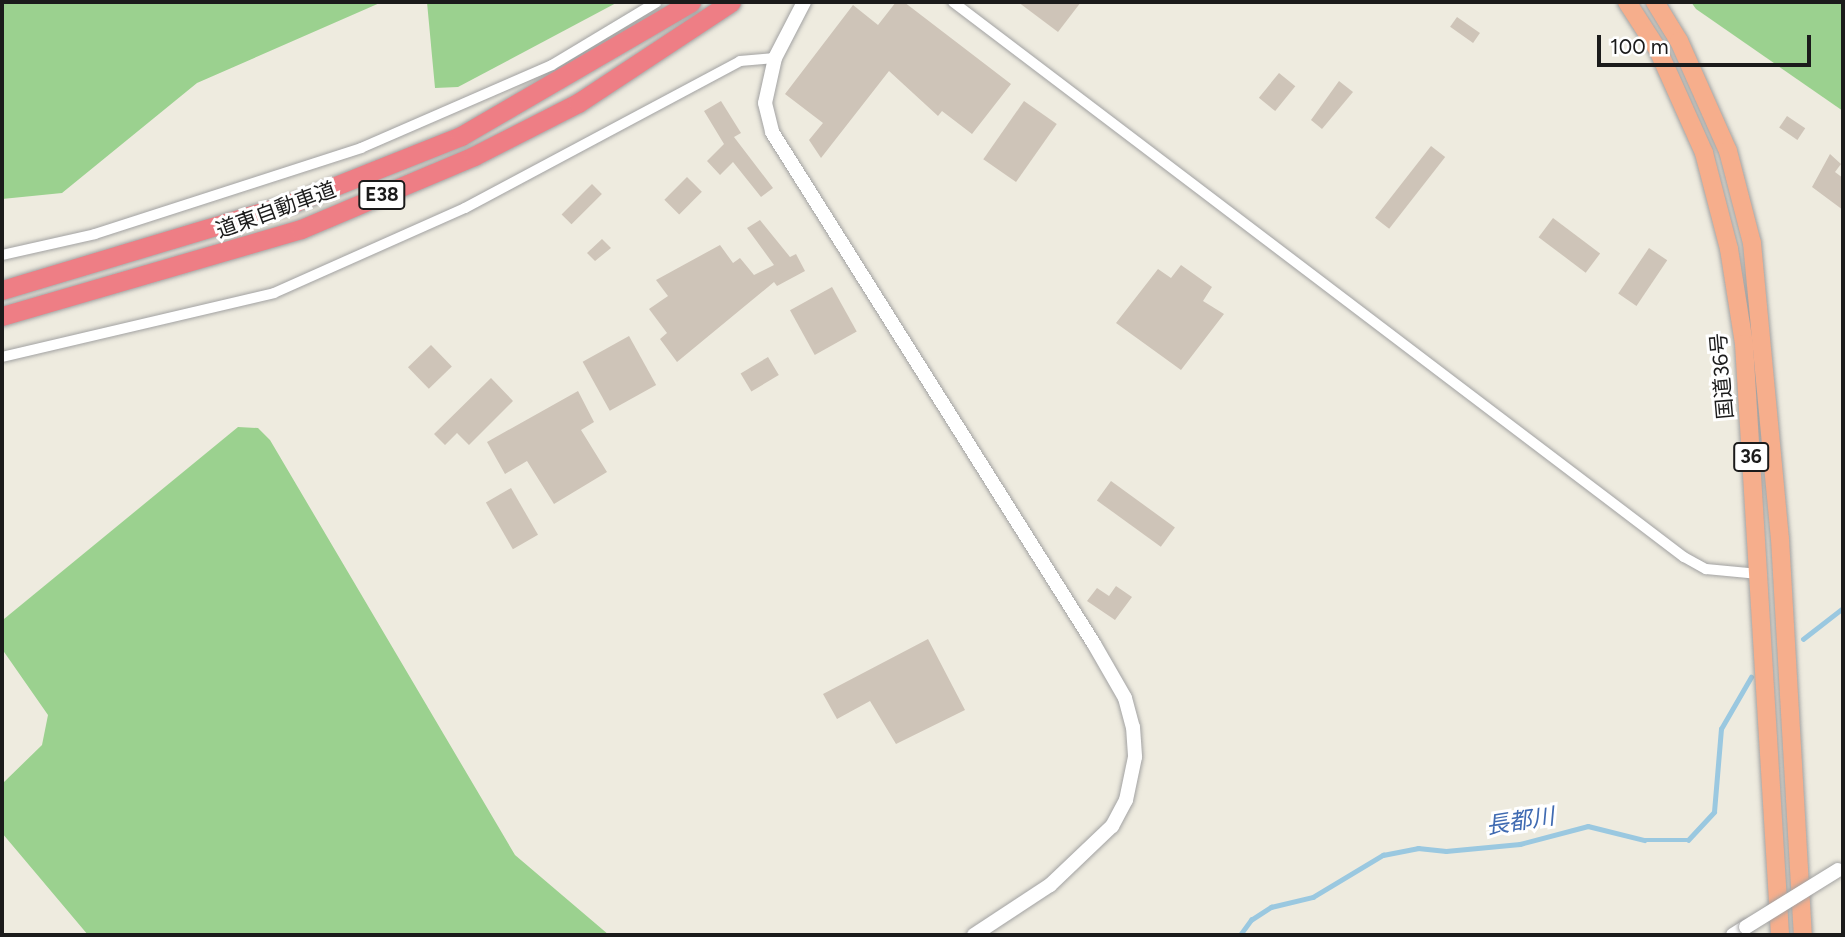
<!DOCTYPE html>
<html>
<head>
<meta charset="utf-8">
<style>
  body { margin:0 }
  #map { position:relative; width:1845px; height:937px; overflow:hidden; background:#eeebdf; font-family:Figtree,"Noto Sans JP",sans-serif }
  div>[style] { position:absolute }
  .forest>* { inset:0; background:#9bd18f }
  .stream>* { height:4.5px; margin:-2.25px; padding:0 2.25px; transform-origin:2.25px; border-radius:2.25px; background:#9ac8e0 }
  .building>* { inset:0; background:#cec4b8; transform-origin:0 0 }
  .roads { filter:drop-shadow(0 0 2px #a2a2a2) drop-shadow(0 0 2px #a2a2a2) }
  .minor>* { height:10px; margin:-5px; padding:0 5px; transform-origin:5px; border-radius:5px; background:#fff }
  .tertiary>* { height:14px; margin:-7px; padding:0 7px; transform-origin:7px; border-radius:7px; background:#fff }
  .trunk>* { height:18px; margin:-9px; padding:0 9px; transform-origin:9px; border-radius:9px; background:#f6ae8c }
  .motorway>* { height:19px; margin:-9.5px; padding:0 9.5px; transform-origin:9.5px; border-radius:9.5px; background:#ee7e85 }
  .bridges { filter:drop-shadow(0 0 2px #a2a2a2) drop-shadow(0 0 2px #a2a2a2) }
  .tertiary-bridge>* { height:14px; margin:-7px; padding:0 7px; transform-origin:7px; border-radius:7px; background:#fff }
  span { translate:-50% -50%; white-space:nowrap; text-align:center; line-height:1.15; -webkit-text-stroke:6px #fff; paint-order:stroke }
  .shield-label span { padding:2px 5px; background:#fff; border:2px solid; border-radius:5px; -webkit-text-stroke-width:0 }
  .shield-label { font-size:19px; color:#1b1b1b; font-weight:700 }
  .street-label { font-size:21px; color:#1b1b1b }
  .water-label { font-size:23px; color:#406bb2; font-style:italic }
  .frame { position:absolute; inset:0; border:4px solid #1b1b1b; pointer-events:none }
  .scale { position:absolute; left:1597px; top:35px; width:214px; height:32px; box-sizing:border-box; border:4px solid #1b1b1b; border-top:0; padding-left:9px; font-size:21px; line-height:24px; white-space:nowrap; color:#1b1b1b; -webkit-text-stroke:5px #fff; paint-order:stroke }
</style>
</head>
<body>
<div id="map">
  <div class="forest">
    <div style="clip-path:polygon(2px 2px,382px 2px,197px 83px,62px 193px,2px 199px)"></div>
    <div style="clip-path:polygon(427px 2px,618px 2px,458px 87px,435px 88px)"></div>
    <div style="clip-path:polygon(1691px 2px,1843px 2px,1843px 111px,1696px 9px)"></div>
    <div style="clip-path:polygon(238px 427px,258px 428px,270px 440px,515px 855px,609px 935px,88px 935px,2px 833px,2px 784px,42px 745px,48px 715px,2px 649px,4px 619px)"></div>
  </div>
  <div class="stream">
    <div style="left:1803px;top:639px;width:51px;rotate:-37.8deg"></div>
    <div style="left:1240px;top:935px;width:19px;rotate:-54deg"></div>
    <div style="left:1251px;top:920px;width:24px;rotate:-33deg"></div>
    <div style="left:1271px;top:907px;width:43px;rotate:-13.4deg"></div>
    <div style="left:1313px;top:897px;width:82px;rotate:-31deg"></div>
    <div style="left:1383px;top:855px;width:36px;rotate:-11deg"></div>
    <div style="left:1418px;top:848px;width:28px;rotate:6deg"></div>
    <div style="left:1446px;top:851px;width:74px;rotate:-5.4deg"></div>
    <div style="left:1520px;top:844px;width:70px;rotate:-14.8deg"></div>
    <div style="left:1588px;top:826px;width:58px;rotate:14deg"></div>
    <div style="left:1644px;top:840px;width:44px"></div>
    <div style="left:1688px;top:840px;width:38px;rotate:-47deg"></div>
    <div style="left:1714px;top:812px;width:83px;rotate:-85.2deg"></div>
    <div style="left:1721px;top:729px;width:60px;rotate:-60deg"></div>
  </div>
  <div class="building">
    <div style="clip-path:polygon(896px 2px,904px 2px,1011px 84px,972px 134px,942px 111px,938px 116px,889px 71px,821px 158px,809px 140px,823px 123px,785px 94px,853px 5px,878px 25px)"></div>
    <div style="clip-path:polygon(1018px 2px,1081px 2px,1058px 32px)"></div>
    <div style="left:1457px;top:17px;width:28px;height:12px;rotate:35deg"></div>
    <div style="left:1279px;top:73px;width:21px;height:32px;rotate:39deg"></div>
    <div style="clip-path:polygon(1339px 81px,1353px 92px,1322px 129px,1311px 120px)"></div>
    <div style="clip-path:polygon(721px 101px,741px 133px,734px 137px,773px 188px,761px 197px,733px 162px,720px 175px,707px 161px,724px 144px,704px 111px)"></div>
    <div style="left:1024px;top:101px;width:40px;height:71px;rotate:35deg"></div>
    <div style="left:1787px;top:116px;width:22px;height:14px;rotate:34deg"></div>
    <div style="left:1431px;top:146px;width:18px;height:91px;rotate:38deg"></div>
    <div style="clip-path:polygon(1830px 154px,1841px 164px,1835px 172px,1843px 178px,1843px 210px,1812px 187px)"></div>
    <div style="left:687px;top:177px;width:21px;height:32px;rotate:45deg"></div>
    <div style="left:592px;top:184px;width:14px;height:43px;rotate:45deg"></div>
    <div style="left:1553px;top:218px;width:59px;height:24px;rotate:37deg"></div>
    <div style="clip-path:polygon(760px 220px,790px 257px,796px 254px,805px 271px,777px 286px,774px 282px,677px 362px,660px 339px,667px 333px,649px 309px,668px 296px,656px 280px,720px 245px,733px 263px,740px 258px,754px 275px,774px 265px,747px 228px)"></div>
    <div style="clip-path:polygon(602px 239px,611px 248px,595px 261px,587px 253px)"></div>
    <div style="left:1649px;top:248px;width:22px;height:55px;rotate:34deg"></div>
    <div style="clip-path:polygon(1181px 265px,1212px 287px,1203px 301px,1224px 314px,1181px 370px,1116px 323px,1158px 269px,1171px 278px)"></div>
    <div style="left:832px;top:287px;width:51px;height:48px;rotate:61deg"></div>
    <div style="left:629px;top:336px;width:56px;height:53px;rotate:61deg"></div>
    <div style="left:431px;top:345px;width:30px;height:32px;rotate:46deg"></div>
    <div style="left:768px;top:357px;width:21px;height:32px;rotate:59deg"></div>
    <div style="clip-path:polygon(491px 378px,513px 401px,469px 445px,457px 433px,445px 445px,434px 434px)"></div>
    <div style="clip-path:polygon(578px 391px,594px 422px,581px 430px,607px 472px,554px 504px,527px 461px,505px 474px,487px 442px)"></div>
    <div style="left:1111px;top:481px;width:79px;height:24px;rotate:36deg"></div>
    <div style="left:511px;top:488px;width:54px;height:29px;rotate:60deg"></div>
    <div style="clip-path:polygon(1116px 586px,1132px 597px,1115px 620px,1087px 601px,1097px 588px,1109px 596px)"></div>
    <div style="clip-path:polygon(928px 639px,965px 710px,896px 744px,870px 701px,837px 719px,823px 694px)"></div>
  </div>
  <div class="roads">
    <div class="minor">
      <div style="left:953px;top:2px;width:918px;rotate:37.21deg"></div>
      <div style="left:1684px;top:557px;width:25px;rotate:29deg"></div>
      <div style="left:1706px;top:569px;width:53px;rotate:5.4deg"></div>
      <div style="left:2px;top:255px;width:95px;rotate:-12.7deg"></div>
      <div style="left:95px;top:234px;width:280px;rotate:-17.9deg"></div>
      <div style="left:361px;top:148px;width:208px;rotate:-23.5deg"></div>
      <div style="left:552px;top:65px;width:122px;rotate:-31deg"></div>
      <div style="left:2px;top:357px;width:279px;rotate:-13.2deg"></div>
      <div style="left:274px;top:293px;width:209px;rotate:-24deg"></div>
      <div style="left:465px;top:208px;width:312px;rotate:-28.1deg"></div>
      <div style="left:740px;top:61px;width:35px;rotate:-5deg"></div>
    </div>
    <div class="tertiary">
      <div style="left:804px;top:2px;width:63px;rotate:117.4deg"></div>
      <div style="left:775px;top:58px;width:46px;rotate:102.5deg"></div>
      <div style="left:765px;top:103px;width:30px;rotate:76deg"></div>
      <div style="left:772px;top:132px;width:605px;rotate:57.83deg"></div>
      <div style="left:1094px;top:644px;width:62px;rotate:60.1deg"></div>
      <div style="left:1125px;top:698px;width:30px;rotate:75deg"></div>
      <div style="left:1133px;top:727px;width:30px;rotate:86deg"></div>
      <div style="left:1135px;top:757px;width:44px;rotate:101.8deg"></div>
      <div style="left:1126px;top:800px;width:30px;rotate:118deg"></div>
      <div style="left:1112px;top:826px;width:86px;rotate:136.4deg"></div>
      <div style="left:1050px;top:885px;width:91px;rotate:146.7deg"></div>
      <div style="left:1733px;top:935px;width:15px;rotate:-32deg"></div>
    </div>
    <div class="trunk">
      <div style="left:1627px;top:2px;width:57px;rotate:57.1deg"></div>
      <div style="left:1658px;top:50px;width:113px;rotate:65.9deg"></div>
      <div style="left:1704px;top:153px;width:99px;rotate:75.4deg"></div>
      <div style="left:1729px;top:249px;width:96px;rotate:81deg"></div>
      <div style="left:1744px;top:344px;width:592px;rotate:86.51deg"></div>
      <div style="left:1655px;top:2px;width:46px;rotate:58.4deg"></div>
      <div style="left:1679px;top:41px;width:120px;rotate:66deg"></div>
      <div style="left:1728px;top:151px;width:95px;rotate:75.4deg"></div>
      <div style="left:1752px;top:243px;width:297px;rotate:84.6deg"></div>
      <div style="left:1780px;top:539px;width:397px;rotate:86.7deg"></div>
    </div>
    <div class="motorway">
      <div style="left:2px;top:290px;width:306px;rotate:-16.7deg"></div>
      <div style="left:295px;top:202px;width:179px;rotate:-21.7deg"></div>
      <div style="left:461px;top:136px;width:266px;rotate:-30.2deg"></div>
      <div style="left:2px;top:316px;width:311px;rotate:-16.2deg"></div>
      <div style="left:301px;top:229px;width:188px;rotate:-22.9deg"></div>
      <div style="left:474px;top:156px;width:117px;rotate:-27deg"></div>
      <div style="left:578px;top:103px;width:183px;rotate:-33.4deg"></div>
    </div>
  </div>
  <div class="bridges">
    <div class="tertiary-bridge">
      <div style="left:1746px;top:927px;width:108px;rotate:-31.8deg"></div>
    </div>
  </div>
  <div class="shield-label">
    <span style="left:382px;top:195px">E38</span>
    <span style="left:1751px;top:457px">36</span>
  </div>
  <div class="street-label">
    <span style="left:276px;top:210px;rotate:-20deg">道東自動車道</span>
    <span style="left:1722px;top:376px;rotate:-95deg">国道36号</span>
  </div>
  <div class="water-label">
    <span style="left:1520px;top:821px;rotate:-9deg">長都川</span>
  </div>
  <div class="frame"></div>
  <div class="scale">100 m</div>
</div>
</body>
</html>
